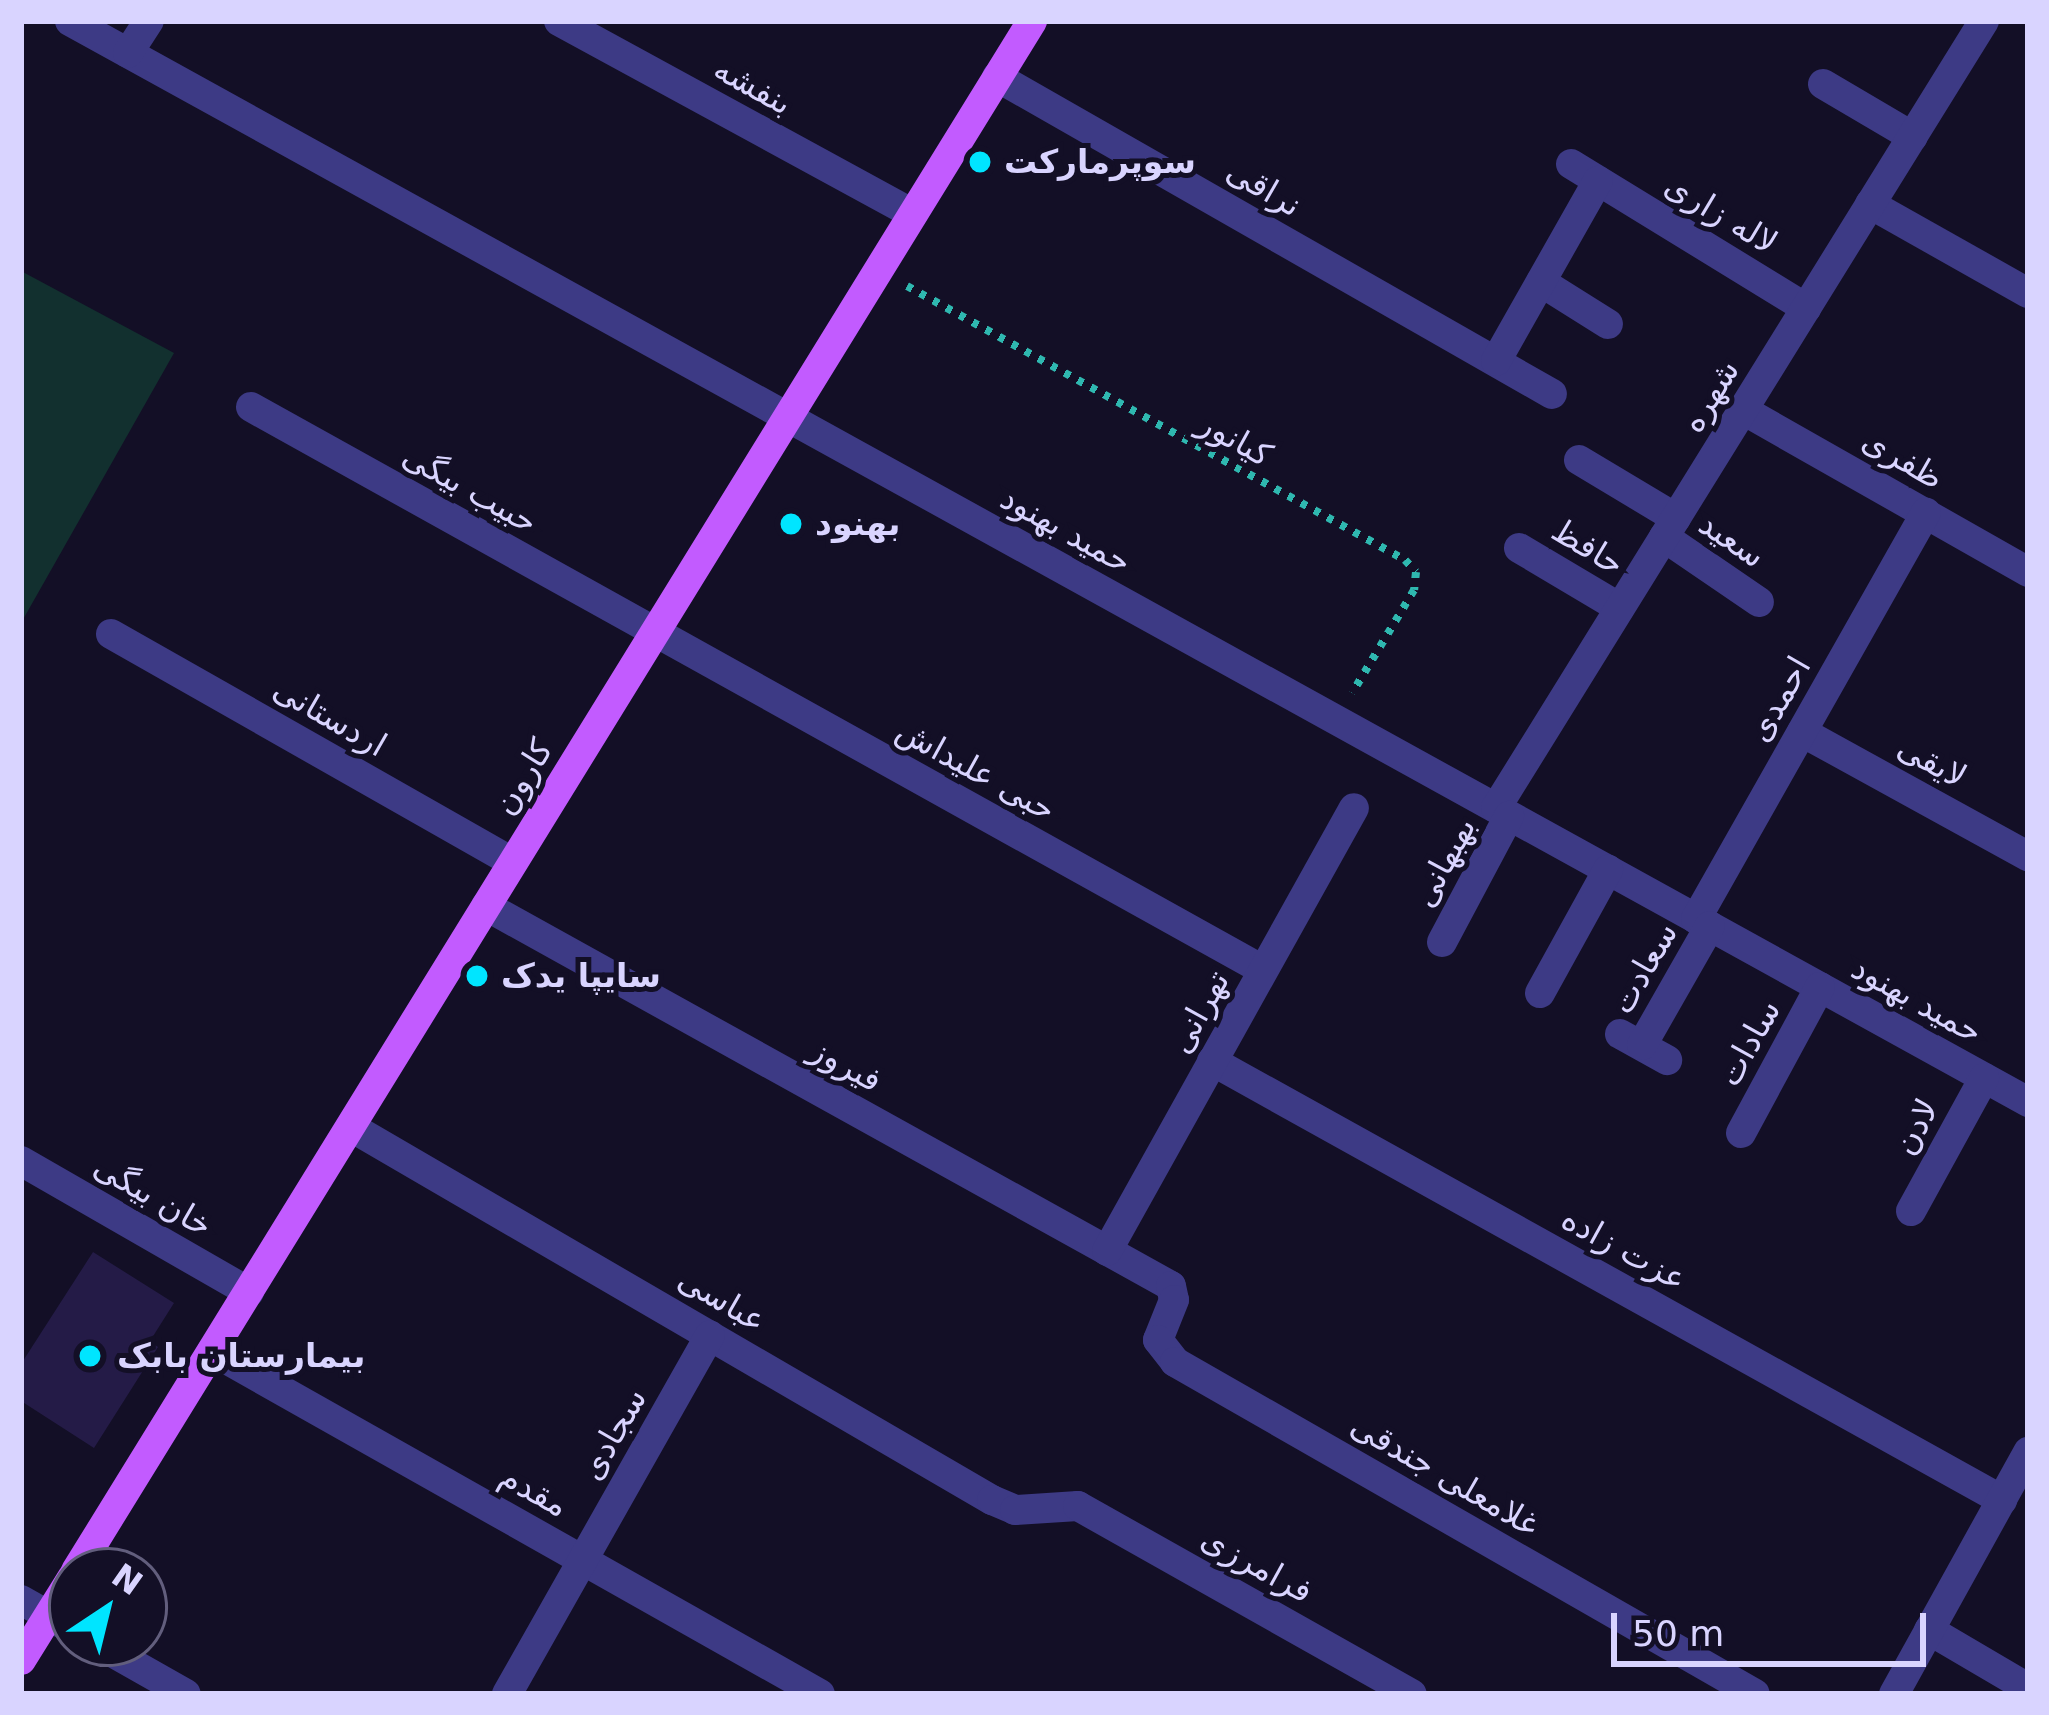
<!DOCTYPE html>
<html>
<head>
<meta charset="utf-8">
<style>
  body { margin:0 }
  #map { position:relative; width:2049px; height:1715px; overflow:hidden; background:#130f26; font-family:"DejaVu Sans","Noto Sans Arabic",sans-serif }
  div>[style] { position:absolute }
  .green>* { inset:0; background:#12302f }
  .building>* { inset:0; background:#241b47 }
  .path>* { height:8px; margin-top:-4px; transform-origin:0; background:repeating-linear-gradient(90deg,#2fb8b0 0 6px,transparent 0 15px) }
  .minor>* { height:30px; margin:-15px; padding:0 15px; transform-origin:15px; border-radius:15px; background:#3d3a85 }
  .major>* { height:30px; margin:-15px; padding:0 15px; transform-origin:15px; border-radius:15px; background:#c25bff }
  .dots>* { width:33px; height:33px; translate:-50% -50%; box-sizing:border-box; border:6px solid #130f26; border-radius:50% }
  span { translate:-50% -50%; white-space:nowrap; text-align:center; line-height:1.15; -webkit-text-stroke:10px #130f26; paint-order:stroke }
  .street-label { font-size:33px; color:#d9d4ff }
  .poi-label { font-size:33px; color:#d9d4ff; font-weight:700 }
  .left { translate:0 -50%; text-align:left }
  .frame { position:absolute; inset:0; border:24px solid #d9d4ff; pointer-events:none }
  .north { position:absolute; left:48px; top:1547px; width:120px; height:120px; box-sizing:border-box; background:#130f26; border:3px solid #625e7d; border-radius:50%; rotate:35deg; font-size:33px; font-weight:700; line-height:48px; text-align:center; color:#d9d4ff }
  .north::after { content:''; display:block; margin:auto; width:42px; height:54px; background:#00e5ff; clip-path:polygon(50% 0,100% 100%,50% 72%,0 100%) }
  .scale { position:absolute; left:1611px; top:1613px; width:315px; height:54px; box-sizing:border-box; border:6px solid #d9d4ff; border-top:0; padding-left:15px; font-size:36px; line-height:42px; white-space:nowrap; color:#d9d4ff; -webkit-text-stroke:9px #130f26; paint-order:stroke }
</style>
</head>
<body>
<div id="map">
  <div class="green">
    <div style="clip-path:polygon(21px 271px,174px 353px,21px 623px)"></div>
  </div>
  <div class="building">
    <div style="clip-path:polygon(93px 1252px,174px 1303px,150px 1341px,158px 1347px,94px 1448px,21px 1401px,21px 1364px)"></div>
  </div>
  <div class="path">
    <div style="left:907px;top:286px;width:568px;rotate:28.82deg"></div>
    <div style="left:1405px;top:560px;width:16px;rotate:47deg"></div>
    <div style="left:1416px;top:572px;width:18px;rotate:96deg"></div>
    <div style="left:1414px;top:590px;width:120px;rotate:121deg"></div>
  </div>
  <div class="minor">
    <div style="left:70px;top:21px;width:2237px;rotate:28.9deg"></div>
    <div style="left:559px;top:21px;width:403px;rotate:28.6deg"></div>
    <div style="left:128px;top:53px;width:38px;rotate:-57deg"></div>
    <div style="left:997px;top:77px;width:639px;rotate:29.73deg"></div>
    <div style="left:1823px;top:84px;width:104px;rotate:30.5deg"></div>
    <div style="left:1571px;top:164px;width:276px;rotate:31.5deg"></div>
    <div style="left:1870px;top:204px;width:181px;rotate:29.4deg"></div>
    <div style="left:1541px;top:282px;width:79px;rotate:32.1deg"></div>
    <div style="left:1496px;top:361px;width:207px;rotate:-60.5deg"></div>
    <div style="left:251px;top:407px;width:1158px;rotate:29.09deg"></div>
    <div style="left:1743px;top:410px;width:328px;rotate:29.6deg"></div>
    <div style="left:1579px;top:460px;width:113px;rotate:30.9deg"></div>
    <div style="left:1664px;top:537px;width:115px;rotate:34.4deg"></div>
    <div style="left:1519px;top:548px;width:117px;rotate:30.7deg"></div>
    <div style="left:111px;top:634px;width:462px;rotate:29.6deg"></div>
    <div style="left:1802px;top:732px;width:258px;rotate:28.8deg"></div>
    <div style="left:1496px;top:808px;width:926px;rotate:-58.2deg"></div>
    <div style="left:486px;top:906px;width:783px;rotate:29.02deg"></div>
    <div style="left:1171px;top:1286px;width:14px;rotate:78deg"></div>
    <div style="left:1174px;top:1300px;width:43px;rotate:111.8deg"></div>
    <div style="left:1158px;top:1340px;width:28px;rotate:52deg"></div>
    <div style="left:1175px;top:1362px;width:668px;rotate:29.79deg"></div>
    <div style="left:1696px;top:919px;width:467px;rotate:-60.5deg"></div>
    <div style="left:1442px;top:942px;width:143px;rotate:-62deg"></div>
    <div style="left:1540px;top:993px;width:141px;rotate:-61.1deg"></div>
    <div style="left:1620px;top:1034px;width:54px;rotate:29deg"></div>
    <div style="left:1642px;top:1045px;width:137px;rotate:-60.3deg"></div>
    <div style="left:1212px;top:1061px;width:904px;rotate:29.06deg"></div>
    <div style="left:351px;top:1127px;width:742px;rotate:30.2deg"></div>
    <div style="left:992px;top:1500px;width:25px;rotate:23deg"></div>
    <div style="left:1015px;top:1510px;width:63px;rotate:-3.6deg"></div>
    <div style="left:1078px;top:1506px;width:383px;rotate:29.4deg"></div>
    <div style="left:1741px;top:1133px;width:166px;rotate:-61.6deg"></div>
    <div style="left:21px;top:1161px;width:263px;rotate:29.9deg"></div>
    <div style="left:1911px;top:1211px;width:152px;rotate:-61.2deg"></div>
    <div style="left:1107px;top:1251px;width:507px;rotate:-60.86deg"></div>
    <div style="left:212px;top:1351px;width:698px;rotate:29.43deg"></div>
    <div style="left:21px;top:1600px;width:59px;rotate:29.6deg"></div>
    <div style="left:1929px;top:1630px;width:115px;rotate:30.4deg"></div>
    <div style="left:96px;top:1643px;width:103px;rotate:29.5deg"></div>
    <div style="left:507px;top:1694px;width:412px;rotate:-60.5deg"></div>
    <div style="left:1894px;top:1694px;width:277px;rotate:-61deg"></div>
  </div>
  <div class="major">
    <div style="left:76px;top:1571px;width:1821px;rotate:-58.33deg"></div>
    <div style="left:21px;top:1660px;width:97px;rotate:-58.1deg"></div>
  </div>
  <div class="dots">
    <div style="left:980px;top:162px;background:#00e5ff"></div>
    <div style="left:791px;top:524px;background:#00e5ff"></div>
    <div style="left:477px;top:976px;background:#00e5ff"></div>
    <div style="left:90px;top:1356px;background:#00e5ff"></div>
  </div>
  <div class="street-label">
    <span style="left:753px;top:86px;rotate:29deg">بنفشه</span>
    <span style="left:1264px;top:188px;rotate:30deg">نراقی</span>
    <span style="left:1721px;top:214px;rotate:31deg">لاله زاری</span>
    <span style="left:1710px;top:396px;rotate:-58deg">شهره</span>
    <span style="left:1235px;top:439px;rotate:29deg">کیانور</span>
    <span style="left:1903px;top:459px;rotate:30deg">ظفری</span>
    <span style="left:470px;top:489px;rotate:29deg">حبیب بیگی</span>
    <span style="left:1066px;top:530px;rotate:29deg">حمید بهنود</span>
    <span style="left:1732px;top:540px;rotate:34deg">سعید</span>
    <span style="left:1588px;top:547px;rotate:31deg">حافظ</span>
    <span style="left:1779px;top:699px;rotate:-60deg">احمدی</span>
    <span style="left:330px;top:717px;rotate:30deg">اردستانی</span>
    <span style="left:1932px;top:762px;rotate:29deg">لایقی</span>
    <span style="left:976px;top:770px;rotate:29deg">حبی علیداش</span>
    <span style="left:523px;top:777px;rotate:-58deg">کارون</span>
    <span style="left:1444px;top:862px;rotate:-62deg">بهبهانی</span>
    <span style="left:1644px;top:968px;rotate:-60deg">سعادت</span>
    <span style="left:1917px;top:1000px;rotate:29deg">حمید بهنود</span>
    <span style="left:1199px;top:1012px;rotate:-61deg">تهرانی</span>
    <span style="left:1749px;top:1043px;rotate:-61deg">سادات</span>
    <span style="left:846px;top:1065px;rotate:29deg">فیروز</span>
    <span style="left:1916px;top:1127px;rotate:-61deg">لادن</span>
    <span style="left:153px;top:1196px;rotate:30deg">خان بیگی</span>
    <span style="left:1624px;top:1249px;rotate:29deg">عزت زاده</span>
    <span style="left:722px;top:1300px;rotate:30deg">عباسی</span>
    <span style="left:613px;top:1434px;rotate:-60deg">سجادی</span>
    <span style="left:1445px;top:1475px;rotate:30deg">غلامعلی جندقی</span>
    <span style="left:534px;top:1491px;rotate:29deg">مقدم</span>
    <span style="left:1257px;top:1565px;rotate:29deg">فرامرزی</span>
  </div>
  <div class="poi-label">
    <span class="left" style="left:1004px;top:162px">سوپرمارکت</span>
    <span class="left" style="left:815px;top:524px">بهنود</span>
    <span class="left" style="left:501px;top:976px">سایپا یدک</span>
    <span class="left" style="left:117px;top:1356px">بیمارستان بابک</span>
  </div>
  <div class="frame"></div>
  <div class="north">N</div>
  <div class="scale">50 m</div>
</div>
</body>
</html>
